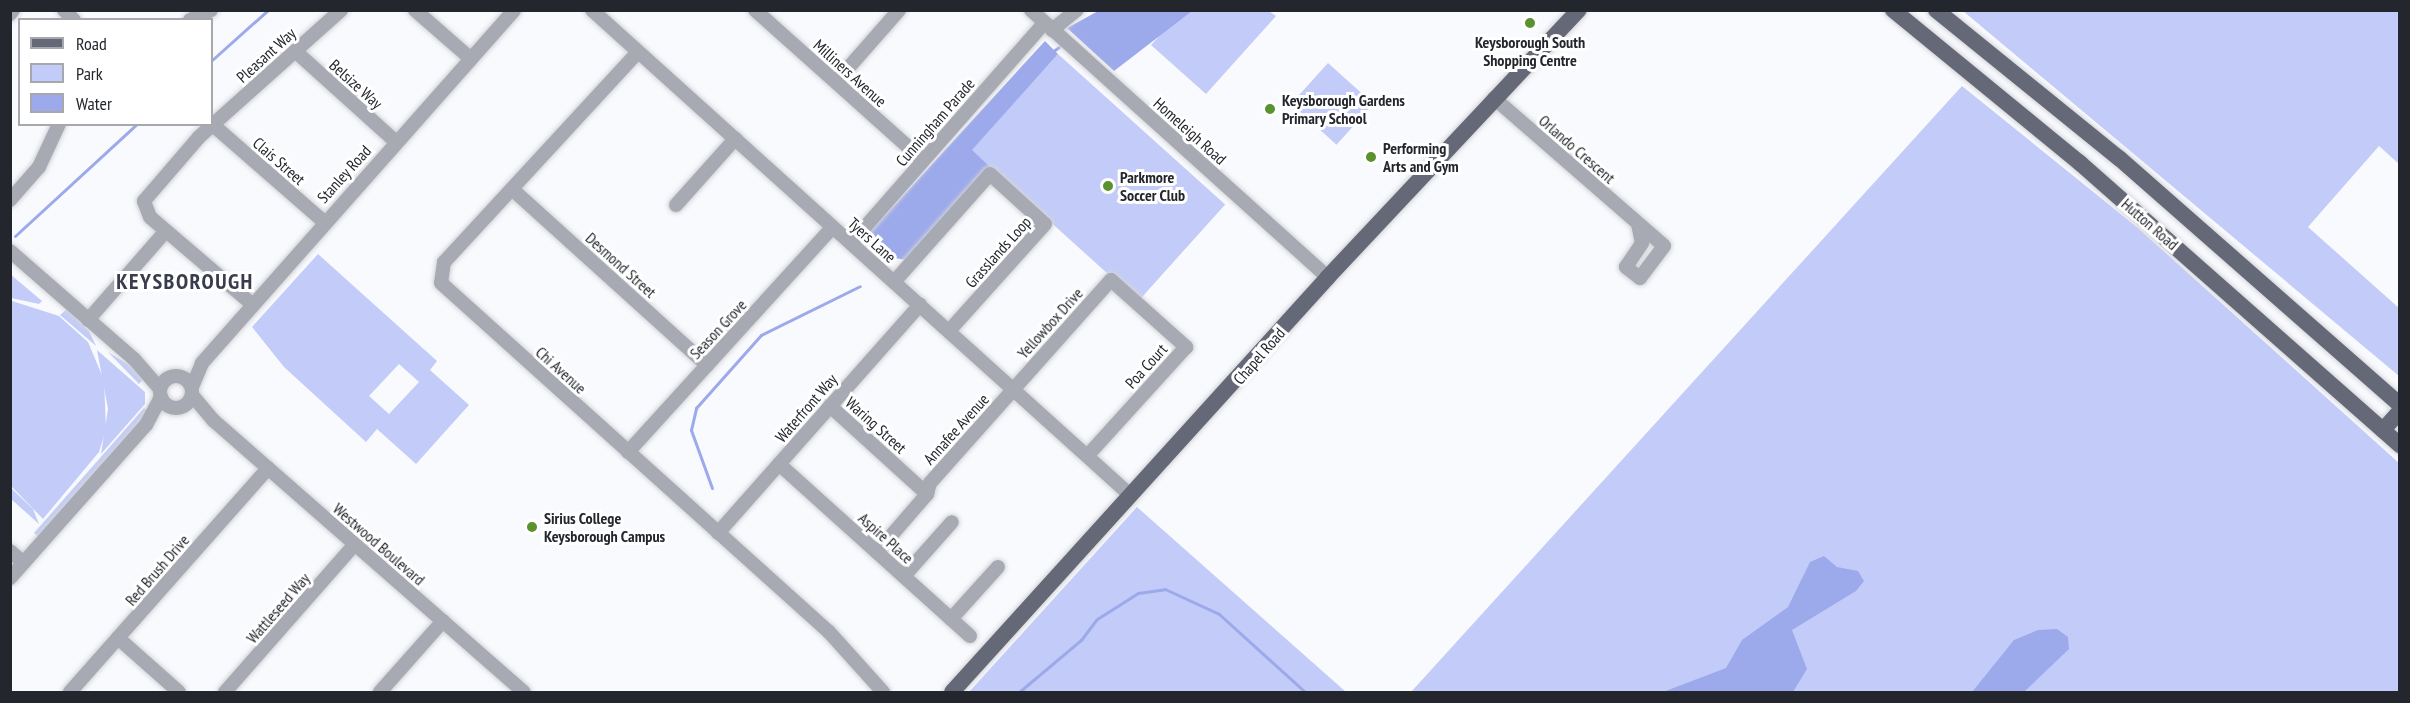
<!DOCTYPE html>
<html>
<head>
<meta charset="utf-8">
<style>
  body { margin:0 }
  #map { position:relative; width:2410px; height:703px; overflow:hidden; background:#f9fafe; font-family:"PT Sans Narrow",sans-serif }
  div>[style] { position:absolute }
  .green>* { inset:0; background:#c3ccf9; transform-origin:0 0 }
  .water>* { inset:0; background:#9ca9eb }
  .stream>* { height:3px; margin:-1.5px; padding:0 1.5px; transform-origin:1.5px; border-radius:1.5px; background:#9ca9eb }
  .roads { filter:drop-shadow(0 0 2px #d3d4d8) drop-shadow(0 0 2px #d3d4d8) }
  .minor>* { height:14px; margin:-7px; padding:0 7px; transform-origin:7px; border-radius:7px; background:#a8aab3 }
  .minor>.ring { margin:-7px; padding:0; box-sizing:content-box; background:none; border:14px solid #a8aab3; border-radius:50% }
  .major>* { height:16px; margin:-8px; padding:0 8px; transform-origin:8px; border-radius:8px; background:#656877 }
  .dots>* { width:16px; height:16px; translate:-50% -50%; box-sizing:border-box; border:3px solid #fff; border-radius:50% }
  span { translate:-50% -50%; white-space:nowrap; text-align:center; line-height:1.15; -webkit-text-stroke:6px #fff; paint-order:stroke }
  .poi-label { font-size:16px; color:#24262d; font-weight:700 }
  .left { translate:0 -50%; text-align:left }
  .street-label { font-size:16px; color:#24262d }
  .district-label { font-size:22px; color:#383c4c; font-weight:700; letter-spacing:1.5px }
  .frame { position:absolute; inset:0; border:12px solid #24262d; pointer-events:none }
  .legend { position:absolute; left:18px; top:18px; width:195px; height:108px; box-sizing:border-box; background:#fff; border:2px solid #a7a8ab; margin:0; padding:8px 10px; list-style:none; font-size:18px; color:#24262d }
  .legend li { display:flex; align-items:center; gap:12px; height:30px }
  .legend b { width:30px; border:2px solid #a7a8ab }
</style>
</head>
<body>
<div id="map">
  <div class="green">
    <div style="clip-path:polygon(1182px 11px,1269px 11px,1276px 16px,1206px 94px,1151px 45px)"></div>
    <div style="clip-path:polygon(1963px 11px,2399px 11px,2399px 164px,2379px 146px,2308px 227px,2399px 308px,2399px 376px)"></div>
    <div style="left:1058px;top:54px;width:225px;height:130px;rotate:42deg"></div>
    <div style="left:1328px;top:63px;width:61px;height:55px;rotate:42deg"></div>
    <div style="clip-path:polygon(1962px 86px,2138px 228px,2399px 463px,2399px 692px,1411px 692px)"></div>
    <div style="clip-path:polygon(evenodd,318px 254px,437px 361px,430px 370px,469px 405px,416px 464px,377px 429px,366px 442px,284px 367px,252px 327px,318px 254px,399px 364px,419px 382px,389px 414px,369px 396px,399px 364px)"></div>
    <div style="clip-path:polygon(10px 274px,42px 301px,39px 304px,11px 298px)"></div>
    <div style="clip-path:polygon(12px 301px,59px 316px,88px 342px,104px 380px,106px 430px,99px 452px,43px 519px,11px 486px)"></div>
    <div style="clip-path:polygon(67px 309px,89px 331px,96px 346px,60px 315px)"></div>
    <div style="clip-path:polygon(97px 350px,145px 392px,145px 404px,101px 454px,108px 409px)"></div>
    <div style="clip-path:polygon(108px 352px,134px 368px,145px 377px,139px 384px)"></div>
    <div style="clip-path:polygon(144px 408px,150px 413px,39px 537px,34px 533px)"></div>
    <div style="clip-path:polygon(11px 488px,33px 509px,39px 524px,11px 499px)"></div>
    <div style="clip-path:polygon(1137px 507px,1346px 692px,969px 692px)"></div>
  </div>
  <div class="water">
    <div style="clip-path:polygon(1100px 10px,1192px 10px,1192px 11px,1114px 71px,1067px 28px)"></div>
    <div style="clip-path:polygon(1045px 41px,1058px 54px,972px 150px,990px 167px,906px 260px,895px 258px,868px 234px)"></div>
    <div style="clip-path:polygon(1824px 556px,1837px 567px,1858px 571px,1864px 581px,1856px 591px,1792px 630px,1807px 669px,1793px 692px,1663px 692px,1726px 668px,1742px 640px,1788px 607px,1810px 562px)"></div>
    <div style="clip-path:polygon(2057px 629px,2068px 637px,2069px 649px,2024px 692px,1972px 692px,2014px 640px,2038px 630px)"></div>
  </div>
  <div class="stream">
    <div style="left:1052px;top:52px;width:9px;rotate:-36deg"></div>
    <div style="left:212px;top:60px;width:75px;rotate:-41.8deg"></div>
    <div style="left:15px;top:236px;width:166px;rotate:-42.6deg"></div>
    <div style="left:712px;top:488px;width:62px;rotate:-109.9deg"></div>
    <div style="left:691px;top:430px;width:23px;rotate:-77deg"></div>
    <div style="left:696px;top:408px;width:98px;rotate:-48.3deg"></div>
    <div style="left:761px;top:335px;width:110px;rotate:-26.3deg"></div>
    <div style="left:1019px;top:692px;width:81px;rotate:-40deg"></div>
    <div style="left:1081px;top:640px;width:26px;rotate:-53deg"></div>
    <div style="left:1097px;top:619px;width:49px;rotate:-32.4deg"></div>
    <div style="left:1138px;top:593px;width:27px;rotate:-8deg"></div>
    <div style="left:1165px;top:589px;width:60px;rotate:24.8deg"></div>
    <div style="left:1219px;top:614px;width:116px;rotate:42.2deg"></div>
  </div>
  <div class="roads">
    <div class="minor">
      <div style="left:64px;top:10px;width:14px;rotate:45deg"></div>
      <div style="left:415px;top:10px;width:74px;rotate:41.2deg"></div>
      <div style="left:592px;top:10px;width:724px;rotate:42.03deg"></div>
      <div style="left:755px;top:10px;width:225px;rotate:41.8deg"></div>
      <div style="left:1031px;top:10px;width:399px;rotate:42deg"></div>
      <div style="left:10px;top:14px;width:5px;rotate:-53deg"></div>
      <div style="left:190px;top:20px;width:23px;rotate:-25deg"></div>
      <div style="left:1052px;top:30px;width:32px;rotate:-39deg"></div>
      <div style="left:295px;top:51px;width:135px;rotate:42deg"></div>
      <div style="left:638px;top:52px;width:286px;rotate:132.7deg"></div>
      <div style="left:444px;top:262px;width:21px;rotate:98deg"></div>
      <div style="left:441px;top:283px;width:522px;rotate:41.97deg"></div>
      <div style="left:829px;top:632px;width:81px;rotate:48deg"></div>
      <div style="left:836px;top:82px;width:96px;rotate:-48.8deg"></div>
      <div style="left:1494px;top:98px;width:225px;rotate:41deg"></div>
      <div style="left:1664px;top:246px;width:40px;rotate:127deg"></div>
      <div style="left:1640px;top:278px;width:18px;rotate:-142deg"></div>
      <div style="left:1626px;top:267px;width:29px;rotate:-56deg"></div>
      <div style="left:1642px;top:243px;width:19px;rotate:-102deg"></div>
      <div style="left:213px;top:125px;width:147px;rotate:41.1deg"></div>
      <div style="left:512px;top:189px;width:263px;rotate:42.1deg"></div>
      <div style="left:10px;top:200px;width:44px;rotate:-48.7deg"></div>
      <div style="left:39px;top:167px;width:47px;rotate:-65.1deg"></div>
      <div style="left:676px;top:205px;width:89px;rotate:-48.2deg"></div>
      <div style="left:851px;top:243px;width:293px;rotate:-48.7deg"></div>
      <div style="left:10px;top:251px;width:164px;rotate:41.1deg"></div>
      <div style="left:134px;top:359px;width:40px;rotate:49deg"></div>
      <div style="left:894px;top:282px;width:144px;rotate:-48.4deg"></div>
      <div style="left:990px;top:174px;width:74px;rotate:42.3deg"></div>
      <div style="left:1045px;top:224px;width:144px;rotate:131.9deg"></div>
      <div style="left:253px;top:305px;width:135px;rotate:-139.5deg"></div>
      <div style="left:150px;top:217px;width:17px;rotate:-111deg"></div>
      <div style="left:144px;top:201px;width:84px;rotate:-49.3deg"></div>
      <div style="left:199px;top:137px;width:191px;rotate:-41.8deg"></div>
      <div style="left:88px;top:320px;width:118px;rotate:-48.8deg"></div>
      <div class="ring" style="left:160px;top:376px;width:18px;height:18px"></div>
      <div style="left:192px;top:387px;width:26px;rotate:-67deg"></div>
      <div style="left:202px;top:363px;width:471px;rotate:-48.5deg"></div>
      <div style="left:192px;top:395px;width:33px;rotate:50deg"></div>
      <div style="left:213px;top:420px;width:413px;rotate:41.2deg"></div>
      <div style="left:830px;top:406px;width:131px;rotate:42.2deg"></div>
      <div style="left:628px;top:452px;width:304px;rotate:-47.7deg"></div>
      <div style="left:779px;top:464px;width:257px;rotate:42deg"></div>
      <div style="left:718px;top:533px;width:305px;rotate:-48.5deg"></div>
      <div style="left:10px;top:551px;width:18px;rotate:41deg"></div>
      <div style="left:877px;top:552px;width:77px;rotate:-49.2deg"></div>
      <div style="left:927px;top:494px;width:11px;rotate:-75deg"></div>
      <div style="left:930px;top:483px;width:272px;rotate:-48.3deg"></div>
      <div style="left:1111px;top:280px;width:101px;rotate:41.8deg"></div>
      <div style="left:1186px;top:347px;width:146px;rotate:132.2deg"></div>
      <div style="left:904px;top:576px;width:72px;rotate:-48.4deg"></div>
      <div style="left:10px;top:578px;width:205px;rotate:-48.4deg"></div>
      <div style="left:146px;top:425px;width:32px;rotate:-62deg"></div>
      <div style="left:951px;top:619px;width:70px;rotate:-47.9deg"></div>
      <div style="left:118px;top:638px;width:81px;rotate:41.5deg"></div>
      <div style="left:70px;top:692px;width:299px;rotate:-48.5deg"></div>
      <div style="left:225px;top:692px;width:196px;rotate:-48.7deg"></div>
      <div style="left:380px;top:692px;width:95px;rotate:-48.4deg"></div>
    </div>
    <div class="major">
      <div style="left:1893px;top:10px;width:242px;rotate:39.3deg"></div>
      <div style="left:2080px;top:163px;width:427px;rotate:41.4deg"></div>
      <div style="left:1936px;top:10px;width:235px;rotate:39deg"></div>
      <div style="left:2119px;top:158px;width:374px;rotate:41.3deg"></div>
      <div style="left:2383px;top:430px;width:25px;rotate:-48deg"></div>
      <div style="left:952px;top:692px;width:560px;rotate:-47.82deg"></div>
      <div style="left:1328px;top:277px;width:366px;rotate:-46.8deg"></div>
    </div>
  </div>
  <div class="dots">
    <div style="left:1530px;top:23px;background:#5a922e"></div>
    <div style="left:1270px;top:109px;background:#5a922e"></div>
    <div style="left:1371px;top:157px;background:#5a922e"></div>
    <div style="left:1108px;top:186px;background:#5a922e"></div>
    <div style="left:532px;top:527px;background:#5a922e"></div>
  </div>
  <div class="poi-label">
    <span style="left:1530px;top:51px">Keysborough South<br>Shopping Centre</span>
    <span class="left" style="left:1282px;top:109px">Keysborough Gardens<br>Primary School</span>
    <span class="left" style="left:1383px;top:157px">Performing<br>Arts and Gym</span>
    <span class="left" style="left:1120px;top:186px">Parkmore<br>Soccer Club</span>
    <span class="left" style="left:544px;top:527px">Sirius College<br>Keysborough Campus</span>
  </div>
  <div class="street-label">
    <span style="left:266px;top:55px;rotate:-42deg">Pleasant Way</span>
    <span style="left:850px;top:73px;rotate:42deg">Milliners Avenue</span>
    <span style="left:356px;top:84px;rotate:42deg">Belsize Way</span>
    <span style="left:935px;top:122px;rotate:-49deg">Cunningham Parade</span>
    <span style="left:1190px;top:131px;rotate:42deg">Homeleigh Road</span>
    <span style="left:1577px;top:149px;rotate:41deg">Orlando Crescent</span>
    <span style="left:279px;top:161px;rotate:41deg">Clais Street</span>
    <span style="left:344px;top:174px;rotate:-48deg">Stanley Road</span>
    <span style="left:2150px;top:224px;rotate:41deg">Hutton Road</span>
    <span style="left:872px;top:240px;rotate:42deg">Tyers Lane</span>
    <span style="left:998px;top:252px;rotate:-48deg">Grasslands Loop</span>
    <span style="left:621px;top:265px;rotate:42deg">Desmond Street</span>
    <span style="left:1050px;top:323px;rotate:-48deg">Yellowbox Drive</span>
    <span style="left:718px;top:329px;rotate:-47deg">Season Grove</span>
    <span style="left:1259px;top:356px;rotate:-49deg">Chapel Road</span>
    <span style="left:1146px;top:366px;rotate:-48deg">Poa Court</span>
    <span style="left:561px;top:370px;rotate:42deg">Chi Avenue</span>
    <span style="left:806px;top:408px;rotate:-49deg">Waterfront Way</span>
    <span style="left:876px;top:425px;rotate:42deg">Waring Street</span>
    <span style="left:956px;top:429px;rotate:-48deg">Annafee Avenue</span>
    <span style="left:886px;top:538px;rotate:42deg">Aspire Place</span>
    <span style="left:379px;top:544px;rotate:41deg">Westwood Boulevard</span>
    <span style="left:157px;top:570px;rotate:-49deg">Red Brush Drive</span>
    <span style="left:278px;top:608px;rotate:-49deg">Wattleseed Way</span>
  </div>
  <div class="district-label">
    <span style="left:185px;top:282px">KEYSBOROUGH</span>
  </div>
  <div class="frame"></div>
  <ul class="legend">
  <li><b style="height:8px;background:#656877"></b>Road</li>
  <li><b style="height:16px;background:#c3ccf9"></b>Park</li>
  <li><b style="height:16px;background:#9ca9eb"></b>Water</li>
  </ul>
</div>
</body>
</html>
